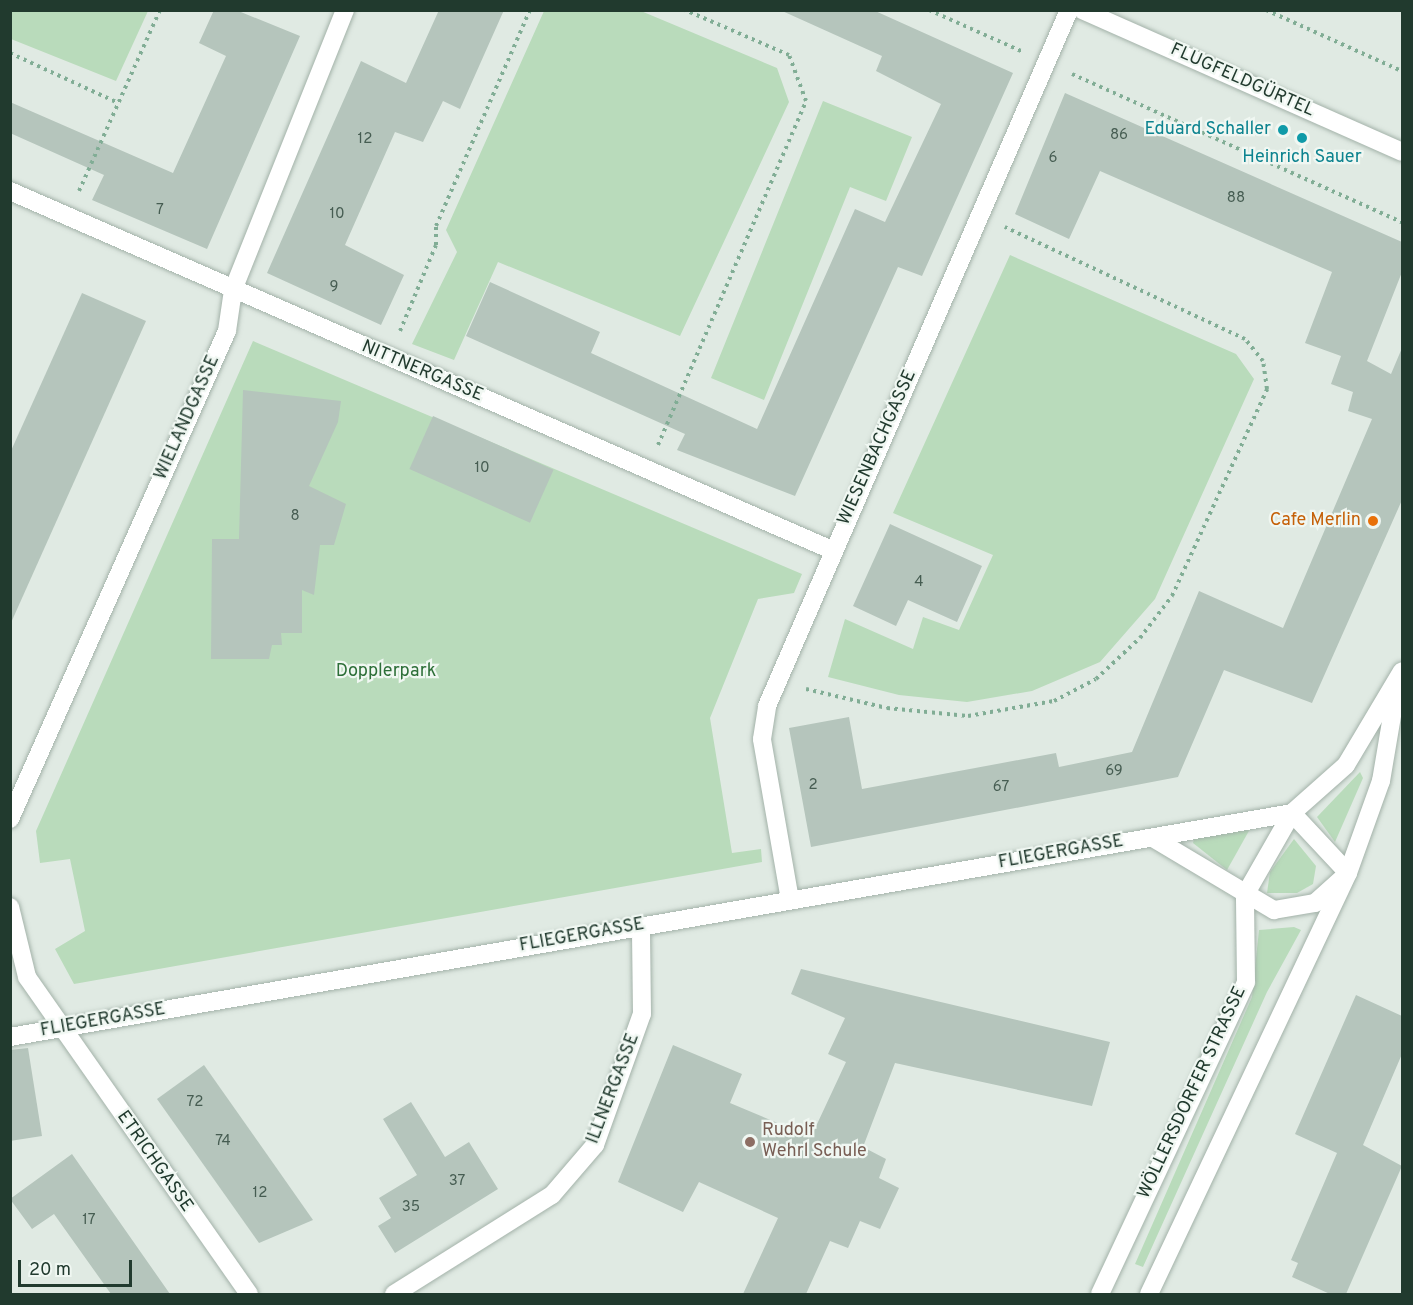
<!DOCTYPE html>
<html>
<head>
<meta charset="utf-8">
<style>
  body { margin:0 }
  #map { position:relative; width:1413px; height:1305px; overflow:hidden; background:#e0eae3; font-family:Overpass,sans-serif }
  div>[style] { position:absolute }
  .green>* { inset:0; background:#b9dbbb }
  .building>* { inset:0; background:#b5c5bc; transform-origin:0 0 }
  .path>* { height:4px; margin-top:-2px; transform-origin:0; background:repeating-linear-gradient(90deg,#81ad95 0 3px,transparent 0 7.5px) }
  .roads { filter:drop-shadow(0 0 2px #a3b2a9) drop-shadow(0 0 2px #a3b2a9) }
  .street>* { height:18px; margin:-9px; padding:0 9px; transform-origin:9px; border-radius:9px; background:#fff }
  .secondary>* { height:18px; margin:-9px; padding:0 9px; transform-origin:9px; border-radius:9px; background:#fff }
  .dots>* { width:16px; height:16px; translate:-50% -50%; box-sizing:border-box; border:3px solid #f0f7f2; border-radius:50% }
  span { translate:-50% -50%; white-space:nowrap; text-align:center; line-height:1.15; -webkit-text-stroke:4.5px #f0f7f2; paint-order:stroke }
  .number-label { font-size:15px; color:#465d52 }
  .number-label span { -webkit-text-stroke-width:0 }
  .street-label { font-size:18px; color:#213a2e }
  .culture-label { font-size:18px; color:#0d838f }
  .right { translate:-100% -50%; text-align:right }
  .food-label { font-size:18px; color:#c56008 }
  .park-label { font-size:18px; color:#2d6f38 }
  .education-label { font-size:18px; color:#785e54 }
  .left { translate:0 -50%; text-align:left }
  .frame { position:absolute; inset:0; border:12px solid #213a2e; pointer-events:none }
  .scale { position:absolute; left:18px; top:1260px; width:114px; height:27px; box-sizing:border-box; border:3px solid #213a2e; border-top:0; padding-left:8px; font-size:18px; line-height:21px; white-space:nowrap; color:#213a2e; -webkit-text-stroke:4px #f0f7f2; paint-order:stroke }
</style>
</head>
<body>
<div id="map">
  <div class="green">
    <div style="clip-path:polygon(10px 11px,11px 10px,148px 11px,116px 81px,11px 39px)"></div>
    <div style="clip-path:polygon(544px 11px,641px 11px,777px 68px,789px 102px,680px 336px,498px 262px,454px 360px,412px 344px,457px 252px,446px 230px)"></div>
    <div style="clip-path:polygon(823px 101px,912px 137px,886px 201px,850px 187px,764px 400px,711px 378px)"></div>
    <div style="clip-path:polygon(1010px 255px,1236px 354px,1254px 379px,1155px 599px,1100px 662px,1032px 691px,967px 702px,899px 695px,828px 677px,845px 619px,913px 649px,923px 617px,959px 630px,993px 555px,893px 513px)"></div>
    <div style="clip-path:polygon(253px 341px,802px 574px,794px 593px,758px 599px,710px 718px,732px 853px,761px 849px,762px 862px,74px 984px,55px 949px,85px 931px,70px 859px,40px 863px,36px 831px)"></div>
    <div style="clip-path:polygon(1360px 772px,1363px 778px,1335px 842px,1317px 817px)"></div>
    <div style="clip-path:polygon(1250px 829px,1227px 870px,1193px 843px,1194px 839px)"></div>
    <div style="clip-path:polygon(1294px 839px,1316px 866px,1313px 884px,1297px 893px,1267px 893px,1270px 872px)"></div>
    <div style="clip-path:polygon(1294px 927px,1301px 930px,1267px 992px,1143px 1267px,1135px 1264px,1252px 997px,1259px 930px)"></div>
  </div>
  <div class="building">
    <div style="clip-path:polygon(214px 10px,236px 10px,300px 36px,207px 249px,92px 200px,104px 175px,10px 133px,10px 102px,173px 173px,226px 56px,199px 43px)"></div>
    <div style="clip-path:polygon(439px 10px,504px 10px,460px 109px,443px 101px,423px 142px,395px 132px,345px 245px,404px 275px,381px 325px,267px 273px,361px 61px,406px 83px)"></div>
    <div style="clip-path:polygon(780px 10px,873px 10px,1013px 73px,922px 276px,898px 267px,795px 496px,677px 450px,685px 434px,466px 336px,490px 282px,600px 332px,591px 353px,757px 429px,855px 209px,885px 222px,941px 104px,876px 71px,882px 56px)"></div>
    <div style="clip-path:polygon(1065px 93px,1402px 242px,1402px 272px,1367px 361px,1391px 374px,1402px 348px,1402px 500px,1312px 703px,1224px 670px,1178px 777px,811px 847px,789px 728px,849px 717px,862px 789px,1056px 753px,1059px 767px,1132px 752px,1199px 591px,1283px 628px,1372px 419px,1348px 411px,1353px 392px,1331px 384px,1341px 356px,1305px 343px,1332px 272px,1100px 171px,1069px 239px,1015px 214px)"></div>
    <div style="clip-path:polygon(82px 293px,146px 321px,10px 625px,10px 453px)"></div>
    <div style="clip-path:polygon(243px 390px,341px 401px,338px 422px,309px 486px,346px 504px,334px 545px,320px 545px,314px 595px,302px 590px,302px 633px,281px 633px,282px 645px,272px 645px,269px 659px,211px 659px,212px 539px,239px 539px)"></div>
    <div style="left:433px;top:416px;width:132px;height:58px;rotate:24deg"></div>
    <div style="clip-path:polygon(890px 524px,982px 566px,957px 622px,908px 600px,896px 626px,853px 606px)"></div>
    <div style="clip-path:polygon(801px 969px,1110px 1042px,1092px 1106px,895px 1063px,863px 1147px,886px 1159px,879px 1178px,899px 1188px,880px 1229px,860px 1221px,848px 1248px,830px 1241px,806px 1294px,743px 1294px,778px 1218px,699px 1182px,683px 1212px,618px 1182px,673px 1045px,742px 1074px,730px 1103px,811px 1137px,846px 1062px,828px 1054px,845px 1018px,791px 994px)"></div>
    <div style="clip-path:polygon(1356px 995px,1402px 1016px,1402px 1054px,1363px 1145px,1402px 1166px,1346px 1294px,1330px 1294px,1292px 1277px,1298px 1263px,1291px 1260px,1337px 1153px,1295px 1134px)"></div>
    <div style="clip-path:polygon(28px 1048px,42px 1136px,10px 1141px,10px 1050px)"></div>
    <div style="clip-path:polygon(204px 1065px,259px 1143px,313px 1220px,259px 1243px,157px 1099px)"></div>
    <div style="clip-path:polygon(411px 1102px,445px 1157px,469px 1142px,498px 1189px,395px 1253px,378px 1226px,391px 1218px,379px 1198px,417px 1175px,383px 1119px)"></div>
    <div style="clip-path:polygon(72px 1154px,170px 1294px,111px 1294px,54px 1214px,32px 1229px,10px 1199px)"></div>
  </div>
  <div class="path">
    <div style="left:929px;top:10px;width:101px;rotate:24deg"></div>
    <div style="left:1266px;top:10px;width:149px;rotate:24.2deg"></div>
    <div style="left:10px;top:53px;width:119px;rotate:24.8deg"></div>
    <div style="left:1072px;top:74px;width:362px;rotate:24.2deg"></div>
    <div style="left:79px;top:191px;width:198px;rotate:-65.9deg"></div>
    <div style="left:400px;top:331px;width:93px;rotate:-67.3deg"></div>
    <div style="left:436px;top:245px;width:19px;rotate:-90deg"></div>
    <div style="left:436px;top:226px;width:236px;rotate:-66.5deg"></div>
    <div style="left:658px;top:445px;width:374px;rotate:-66.7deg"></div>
    <div style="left:806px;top:101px;width:49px;rotate:-110.3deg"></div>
    <div style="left:789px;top:55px;width:113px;rotate:-156.6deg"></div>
    <div style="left:806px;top:689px;width:83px;rotate:13.2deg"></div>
    <div style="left:887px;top:708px;width:81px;rotate:5.6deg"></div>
    <div style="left:968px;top:716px;width:87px;rotate:-9.9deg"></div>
    <div style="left:1054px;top:701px;width:47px;rotate:-27.6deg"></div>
    <div style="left:1096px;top:679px;width:60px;rotate:-43deg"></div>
    <div style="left:1140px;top:638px;width:53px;rotate:-52.7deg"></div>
    <div style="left:1172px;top:596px;width:228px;rotate:-65.3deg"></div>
    <div style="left:1267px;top:389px;width:28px;rotate:-98deg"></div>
    <div style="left:1263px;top:361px;width:28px;rotate:-129deg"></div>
    <div style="left:1245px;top:339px;width:265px;rotate:-155deg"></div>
  </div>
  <div class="roads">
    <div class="street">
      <div style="left:10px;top:191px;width:899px;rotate:23.6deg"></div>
      <div style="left:1292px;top:813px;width:82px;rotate:47deg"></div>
      <div style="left:10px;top:819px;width:534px;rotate:-66.03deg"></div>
      <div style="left:227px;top:331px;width:41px;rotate:-81.7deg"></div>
      <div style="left:233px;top:290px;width:302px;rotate:-68.2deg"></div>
      <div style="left:1153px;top:838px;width:141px;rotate:30.8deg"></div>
      <div style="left:1274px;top:910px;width:42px;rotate:-9.7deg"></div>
      <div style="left:1315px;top:903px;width:40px;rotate:-42deg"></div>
      <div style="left:790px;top:900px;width:163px;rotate:-99.9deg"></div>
      <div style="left:762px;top:739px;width:33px;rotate:-81deg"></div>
      <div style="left:767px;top:706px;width:759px;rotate:-66.54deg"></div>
      <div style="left:10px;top:907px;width:72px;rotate:76.3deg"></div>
      <div style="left:27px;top:977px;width:387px;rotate:55deg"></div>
      <div style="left:10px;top:1037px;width:1301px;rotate:-9.91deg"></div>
      <div style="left:394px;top:1294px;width:186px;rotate:-32.1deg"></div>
      <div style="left:552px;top:1195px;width:66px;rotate:-49.3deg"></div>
      <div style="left:595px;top:1145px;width:139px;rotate:-70.3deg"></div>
      <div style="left:642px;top:1014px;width:88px;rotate:-90.7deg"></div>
      <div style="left:1100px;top:1294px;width:344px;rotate:-64.9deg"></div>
      <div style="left:1246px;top:982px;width:87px;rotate:-90.7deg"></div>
      <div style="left:1245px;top:895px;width:95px;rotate:-60.2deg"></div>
      <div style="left:1292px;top:813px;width:72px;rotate:-41.6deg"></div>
      <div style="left:1346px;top:765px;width:109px;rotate:-59.2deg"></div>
      <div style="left:1149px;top:1294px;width:466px;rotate:-64.7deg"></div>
      <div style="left:1348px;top:873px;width:98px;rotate:-70.3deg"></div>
      <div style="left:1381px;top:781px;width:90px;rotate:-80.4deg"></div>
    </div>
    <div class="secondary">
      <div style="left:1082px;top:10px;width:350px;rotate:23.9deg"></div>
    </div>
  </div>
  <div class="dots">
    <div style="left:1283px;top:130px;background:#0f9aa8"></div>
    <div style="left:1302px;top:138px;background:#0f9aa8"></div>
    <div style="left:1373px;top:521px;background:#e8710a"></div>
    <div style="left:750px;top:1142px;background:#8d6e63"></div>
  </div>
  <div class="number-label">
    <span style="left:1119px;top:136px">86</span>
    <span style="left:365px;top:140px">12</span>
    <span style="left:1053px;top:159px">6</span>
    <span style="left:1236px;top:199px">88</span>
    <span style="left:160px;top:211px">7</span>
    <span style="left:337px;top:215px">10</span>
    <span style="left:334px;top:288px">9</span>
    <span style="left:482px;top:469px">10</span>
    <span style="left:295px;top:517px">8</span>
    <span style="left:919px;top:583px">4</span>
    <span style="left:1114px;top:772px">69</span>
    <span style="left:813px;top:786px">2</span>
    <span style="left:1001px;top:788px">67</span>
    <span style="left:195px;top:1103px">72</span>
    <span style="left:223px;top:1142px">74</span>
    <span style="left:457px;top:1182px">37</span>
    <span style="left:260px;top:1194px">12</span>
    <span style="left:411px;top:1208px">35</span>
    <span style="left:89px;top:1221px">17</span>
  </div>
  <div class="street-label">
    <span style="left:1242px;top:81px;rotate:24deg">FLUGFELDGÜRTEL</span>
    <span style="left:422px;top:372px;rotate:23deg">NITTNERGASSE</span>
    <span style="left:188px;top:418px;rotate:-66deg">WIELANDGASSE</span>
    <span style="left:878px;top:448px;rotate:-66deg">WIESENBACHGASSE</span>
    <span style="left:1061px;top:853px;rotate:-10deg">FLIEGERGASSE</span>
    <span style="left:582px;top:936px;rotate:-10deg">FLIEGERGASSE</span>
    <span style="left:103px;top:1021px;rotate:-10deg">FLIEGERGASSE</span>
    <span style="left:614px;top:1089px;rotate:-69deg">ILLNERGASSE</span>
    <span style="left:1193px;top:1093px;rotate:-65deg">WÖLLERSDORFER STRASSE</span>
    <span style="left:154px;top:1162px;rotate:55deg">ETRICHGASSE</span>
  </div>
  <div class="culture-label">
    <span class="right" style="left:1271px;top:130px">Eduard Schaller</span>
    <span style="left:1302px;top:158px">Heinrich Sauer</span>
  </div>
  <div class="food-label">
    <span class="right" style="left:1361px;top:521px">Cafe Merlin</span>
  </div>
  <div class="park-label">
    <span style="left:386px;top:672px">Dopplerpark</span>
  </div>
  <div class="education-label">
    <span class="left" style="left:762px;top:1142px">Rudolf<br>Wehrl Schule</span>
  </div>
  <div class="frame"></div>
  <div class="scale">20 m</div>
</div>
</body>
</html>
